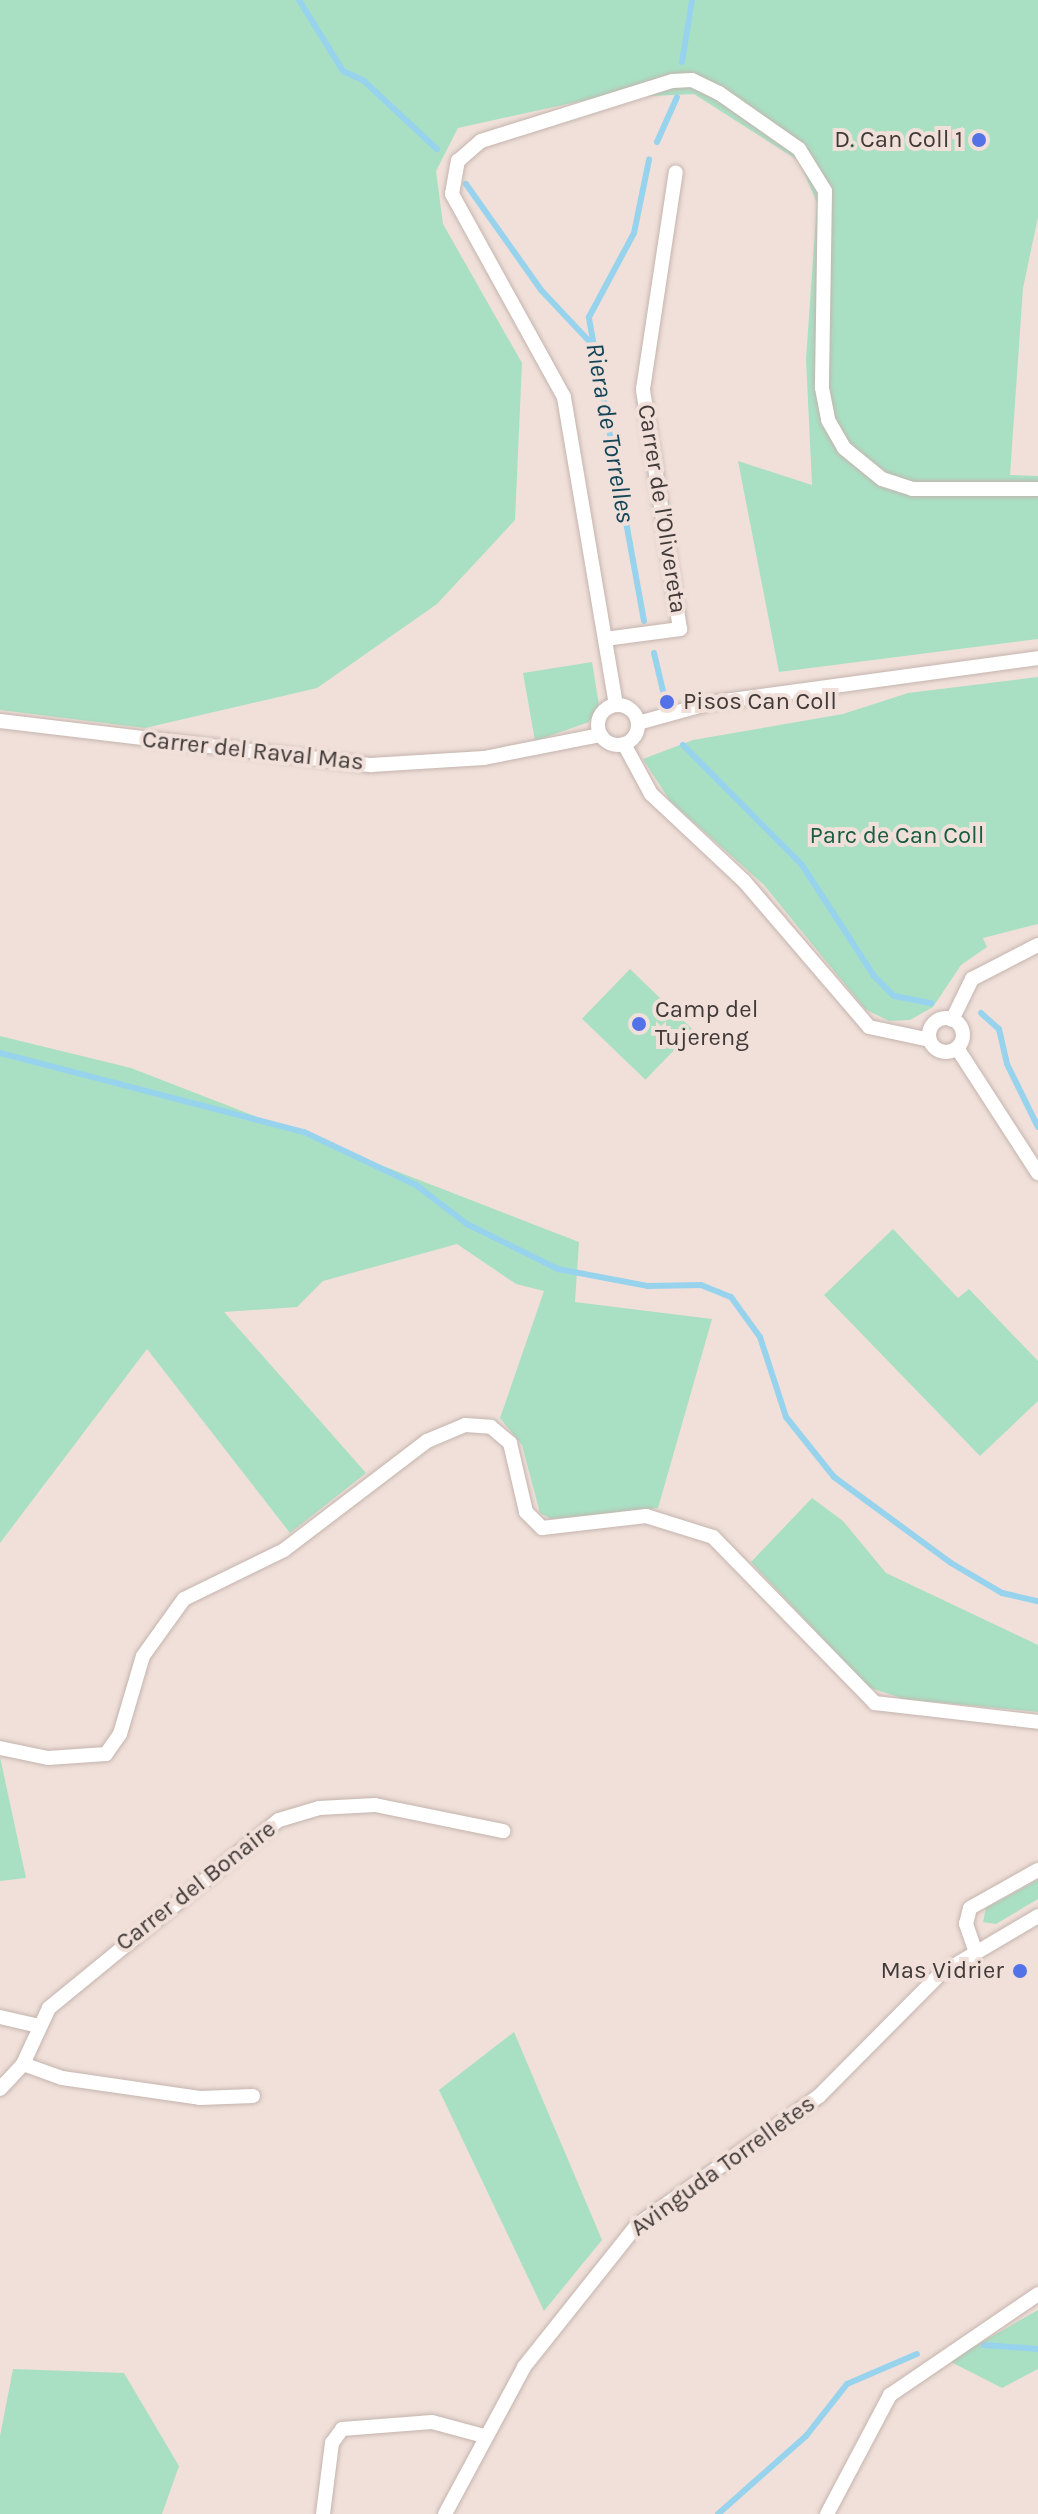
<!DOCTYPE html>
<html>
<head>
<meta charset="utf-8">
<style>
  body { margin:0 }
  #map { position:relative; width:1038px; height:2514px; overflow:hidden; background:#f0e0d9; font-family:Karla,sans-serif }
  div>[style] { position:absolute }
  .green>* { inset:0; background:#a9e0c4; transform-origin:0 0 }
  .stream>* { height:6px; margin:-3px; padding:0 3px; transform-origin:3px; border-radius:3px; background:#98d3ee }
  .roads { filter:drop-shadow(0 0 2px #c4b4ae) drop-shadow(0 0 2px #c4b4ae) }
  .street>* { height:14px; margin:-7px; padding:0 7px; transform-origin:7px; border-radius:7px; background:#fff }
  .street>.ring { margin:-7px; padding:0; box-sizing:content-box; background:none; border:14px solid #fff; border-radius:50% }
  .dots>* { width:22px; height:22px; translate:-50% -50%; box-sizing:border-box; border:4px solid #f0e0d9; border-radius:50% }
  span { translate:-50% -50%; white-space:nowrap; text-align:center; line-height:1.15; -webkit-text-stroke:8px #f0e0d9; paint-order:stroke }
  .poi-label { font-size:24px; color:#413a38 }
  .right { translate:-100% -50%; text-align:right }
  .left { translate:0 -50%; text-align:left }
  .street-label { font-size:24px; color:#413a38 }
  .park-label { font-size:24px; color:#185d42 }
  .water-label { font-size:26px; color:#144558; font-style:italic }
</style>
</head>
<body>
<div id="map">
  <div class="green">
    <div style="clip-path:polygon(0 0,1038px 0,1038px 217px,1023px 288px,1010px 475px,1038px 476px,1038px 639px,779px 672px,738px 461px,812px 485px,806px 359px,817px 203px,799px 161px,694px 94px,590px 99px,458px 128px,436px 171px,443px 224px,522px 363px,515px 520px,437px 604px,317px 688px,145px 728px,0 710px)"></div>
    <div style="clip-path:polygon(592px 662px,599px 705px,589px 722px,535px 741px,523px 673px)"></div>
    <div style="clip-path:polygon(1038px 677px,1038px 924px,983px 938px,987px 947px,961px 965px,933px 1007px,910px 1020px,889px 1021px,865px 1009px,764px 885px,670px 801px,643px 759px,693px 740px,843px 714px,908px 693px)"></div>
    <div style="left:630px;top:969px;width:88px;height:69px;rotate:44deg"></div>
    <div style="clip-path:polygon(0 1036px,131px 1068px,579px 1242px,575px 1302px,712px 1319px,658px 1508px,551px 1519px,540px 1513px,522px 1445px,500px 1418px,544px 1291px,516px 1284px,457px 1244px,323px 1281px,297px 1307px,224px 1312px,366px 1473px,290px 1533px,147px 1349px,0 1543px)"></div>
    <div style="clip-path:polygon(893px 1229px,958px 1298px,969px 1289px,1038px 1361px,1038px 1401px,980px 1456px,824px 1295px)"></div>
    <div style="clip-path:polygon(812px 1498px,843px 1521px,886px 1573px,1038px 1645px,1038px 1712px,904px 1699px,868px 1687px,751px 1562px)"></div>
    <div style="clip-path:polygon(0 1757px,26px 1878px,0 1881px)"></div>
    <div style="clip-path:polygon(1038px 1880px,1038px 1899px,996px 1924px,983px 1922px,986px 1908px)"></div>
    <div style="clip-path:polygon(514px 2032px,602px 2240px,544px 2311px,439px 2090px)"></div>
    <div style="clip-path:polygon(1038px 2310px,1038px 2369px,1002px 2388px,949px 2361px)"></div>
    <div style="clip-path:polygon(13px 2369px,124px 2373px,179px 2466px,162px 2514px,0 2514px,0 2436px)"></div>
  </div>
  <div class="stream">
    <div style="left:299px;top:0;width:84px;rotate:58.2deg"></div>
    <div style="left:343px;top:71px;width:23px;rotate:25deg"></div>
    <div style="left:364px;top:81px;width:100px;rotate:43deg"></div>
    <div style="left:682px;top:62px;width:63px;rotate:-80.8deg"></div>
    <div style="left:657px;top:142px;width:49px;rotate:-66deg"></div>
    <div style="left:466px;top:184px;width:130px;rotate:54.7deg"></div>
    <div style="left:541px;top:290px;width:70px;rotate:46.7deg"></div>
    <div style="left:644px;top:621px;width:309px;rotate:-100.3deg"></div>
    <div style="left:589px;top:317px;width:95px;rotate:-61.8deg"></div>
    <div style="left:634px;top:233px;width:75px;rotate:-78.4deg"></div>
    <div style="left:654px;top:653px;width:43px;rotate:76.6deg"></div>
    <div style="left:683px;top:745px;width:169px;rotate:45.2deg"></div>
    <div style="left:802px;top:865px;width:132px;rotate:57deg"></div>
    <div style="left:874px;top:976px;width:28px;rotate:45deg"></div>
    <div style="left:894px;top:996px;width:38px;rotate:11deg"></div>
    <div style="left:981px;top:1013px;width:24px;rotate:42deg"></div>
    <div style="left:999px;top:1029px;width:36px;rotate:77deg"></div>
    <div style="left:1007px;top:1064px;width:70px;rotate:63.8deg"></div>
    <div style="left:0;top:1053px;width:314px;rotate:14.6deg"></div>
    <div style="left:304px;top:1132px;width:124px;rotate:25.3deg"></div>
    <div style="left:416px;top:1185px;width:64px;rotate:37.4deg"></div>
    <div style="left:467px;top:1224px;width:102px;rotate:26.3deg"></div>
    <div style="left:558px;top:1269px;width:92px;rotate:10.7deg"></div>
    <div style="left:648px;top:1286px;width:53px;rotate:-1.1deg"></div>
    <div style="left:701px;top:1285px;width:32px;rotate:22deg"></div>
    <div style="left:731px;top:1297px;width:49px;rotate:54.1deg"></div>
    <div style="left:760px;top:1337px;width:84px;rotate:72deg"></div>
    <div style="left:786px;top:1417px;width:77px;rotate:51.3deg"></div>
    <div style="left:834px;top:1477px;width:145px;rotate:36.3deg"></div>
    <div style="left:951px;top:1563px;width:59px;rotate:30.5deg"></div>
    <div style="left:1002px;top:1593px;width:37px;rotate:13deg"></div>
    <div style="left:984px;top:2345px;width:54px;rotate:4.2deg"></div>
    <div style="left:718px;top:2514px;width:118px;rotate:-41.6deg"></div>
    <div style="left:806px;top:2436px;width:66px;rotate:-51.7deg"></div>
    <div style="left:847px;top:2384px;width:76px;rotate:-23.2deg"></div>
  </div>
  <div class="roads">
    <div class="street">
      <div style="left:605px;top:639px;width:76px;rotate:-7.6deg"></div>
      <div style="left:680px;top:629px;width:243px;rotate:-98.8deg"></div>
      <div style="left:643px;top:389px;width:219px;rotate:-81.4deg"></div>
      <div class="ring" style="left:598px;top:705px;width:26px;height:26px"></div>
      <div style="left:616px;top:705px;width:312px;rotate:-99.6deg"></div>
      <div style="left:564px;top:397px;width:232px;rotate:-118.9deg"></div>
      <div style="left:452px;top:194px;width:34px;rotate:-80deg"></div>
      <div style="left:458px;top:161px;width:30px;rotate:-41deg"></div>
      <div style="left:481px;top:141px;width:200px;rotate:-17.4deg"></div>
      <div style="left:672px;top:81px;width:20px;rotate:-3deg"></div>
      <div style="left:692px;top:80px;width:30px;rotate:26deg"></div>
      <div style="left:719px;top:93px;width:98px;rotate:35deg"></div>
      <div style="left:799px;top:149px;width:49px;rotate:58.2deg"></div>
      <div style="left:825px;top:191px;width:197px;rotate:90.9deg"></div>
      <div style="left:822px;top:388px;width:33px;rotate:79deg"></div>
      <div style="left:828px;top:420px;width:32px;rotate:60deg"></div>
      <div style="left:844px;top:448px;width:49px;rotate:39.2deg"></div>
      <div style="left:882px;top:479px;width:32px;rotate:18deg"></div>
      <div style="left:912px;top:489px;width:126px"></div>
      <div style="left:0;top:721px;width:374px;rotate:6.8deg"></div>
      <div style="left:371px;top:765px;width:113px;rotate:-3.5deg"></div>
      <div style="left:484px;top:758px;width:118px;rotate:-11.2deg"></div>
      <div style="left:638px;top:723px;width:75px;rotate:-15.5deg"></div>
      <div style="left:710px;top:703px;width:331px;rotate:-7.8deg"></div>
      <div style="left:624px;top:744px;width:57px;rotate:61.6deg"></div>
      <div style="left:651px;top:794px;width:127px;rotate:43.1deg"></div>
      <div style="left:744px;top:881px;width:192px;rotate:49.4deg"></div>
      <div style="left:869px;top:1027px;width:62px;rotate:12deg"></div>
      <div class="ring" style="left:929px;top:1018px;width:20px;height:20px"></div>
      <div style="left:952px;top:1020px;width:46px;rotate:-64deg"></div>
      <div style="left:972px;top:979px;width:74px;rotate:-27.3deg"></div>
      <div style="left:957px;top:1048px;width:149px;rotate:57.1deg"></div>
      <div style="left:0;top:1748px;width:49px;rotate:11.8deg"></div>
      <div style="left:48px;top:1758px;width:58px;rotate:-3.9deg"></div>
      <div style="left:106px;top:1754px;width:24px;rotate:-55deg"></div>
      <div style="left:120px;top:1734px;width:81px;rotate:-73.6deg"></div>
      <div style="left:143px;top:1656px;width:70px;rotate:-54.3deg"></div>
      <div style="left:184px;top:1599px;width:111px;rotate:-26.1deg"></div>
      <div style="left:284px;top:1550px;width:180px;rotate:-37.3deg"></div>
      <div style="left:427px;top:1441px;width:41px;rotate:-22.8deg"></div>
      <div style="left:465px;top:1425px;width:26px;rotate:4deg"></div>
      <div style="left:491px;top:1427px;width:25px;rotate:40deg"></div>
      <div style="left:510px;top:1443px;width:71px;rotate:76.9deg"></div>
      <div style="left:526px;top:1512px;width:23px;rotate:45deg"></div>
      <div style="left:542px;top:1528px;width:105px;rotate:-6.6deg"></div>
      <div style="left:646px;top:1516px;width:70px;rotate:17.4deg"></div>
      <div style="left:713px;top:1537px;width:232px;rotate:45.7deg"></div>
      <div style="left:875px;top:1703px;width:164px;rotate:6.6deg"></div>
      <div style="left:975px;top:1950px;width:28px;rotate:-109deg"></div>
      <div style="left:966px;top:1924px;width:16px;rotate:-76deg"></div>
      <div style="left:970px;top:1908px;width:78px;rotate:-29.2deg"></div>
      <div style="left:0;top:2017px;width:36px;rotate:13deg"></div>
      <div style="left:23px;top:2064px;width:41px;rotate:19.7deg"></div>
      <div style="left:62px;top:2078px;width:139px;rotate:8.2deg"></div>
      <div style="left:200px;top:2098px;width:53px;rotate:-2.2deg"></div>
      <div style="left:0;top:2089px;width:34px;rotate:-47deg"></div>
      <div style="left:23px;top:2064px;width:62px;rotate:-65.1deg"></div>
      <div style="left:49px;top:2008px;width:297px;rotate:-39.3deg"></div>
      <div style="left:279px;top:1820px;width:42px;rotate:-16.7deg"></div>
      <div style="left:319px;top:1808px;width:56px;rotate:-3.1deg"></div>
      <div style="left:375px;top:1805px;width:131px;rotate:11.5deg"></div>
      <div style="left:323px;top:2514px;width:72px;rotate:-82.8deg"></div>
      <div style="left:332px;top:2443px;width:17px;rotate:-54deg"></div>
      <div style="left:342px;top:2429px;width:90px;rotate:-4.4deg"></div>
      <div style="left:432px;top:2422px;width:54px;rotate:15.1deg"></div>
      <div style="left:445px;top:2514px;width:167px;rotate:-61.7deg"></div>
      <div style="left:524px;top:2367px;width:180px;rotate:-51.5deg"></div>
      <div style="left:636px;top:2226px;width:224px;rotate:-35.4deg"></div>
      <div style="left:819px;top:2096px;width:172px;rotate:-45.2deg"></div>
      <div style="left:940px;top:1974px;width:114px;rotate:-30.6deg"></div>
      <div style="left:827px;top:2514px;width:135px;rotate:-62.1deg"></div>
      <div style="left:890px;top:2395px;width:179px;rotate:-34.3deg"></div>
    </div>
  </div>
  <div class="dots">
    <div style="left:979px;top:140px;background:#5372e7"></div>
    <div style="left:667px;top:702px;background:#5372e7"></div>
    <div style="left:639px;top:1024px;background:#5372e7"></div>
    <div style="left:1020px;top:1971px;background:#5372e7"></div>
  </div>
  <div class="poi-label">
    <span class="right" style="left:963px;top:140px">D. Can Coll 1</span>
    <span class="left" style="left:683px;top:702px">Pisos Can Coll</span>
    <span class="left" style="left:655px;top:1024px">Camp del<br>Tujereng</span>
    <span class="right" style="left:1004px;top:1971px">Mas Vidrier</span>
  </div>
  <div class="street-label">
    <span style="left:662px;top:509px;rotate:81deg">Carrer de l'Olivereta</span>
    <span style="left:253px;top:751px;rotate:6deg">Carrer del Raval Mas</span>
    <span style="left:196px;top:1886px;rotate:-38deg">Carrer del Bonaire</span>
    <span style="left:723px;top:2166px;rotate:-36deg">Avinguda Torrelletes</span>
  </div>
  <div class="park-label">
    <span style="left:897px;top:836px">Parc de Can Coll</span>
  </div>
  <div class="water-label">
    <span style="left:610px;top:433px;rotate:80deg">Riera de Torrelles</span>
  </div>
</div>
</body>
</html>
